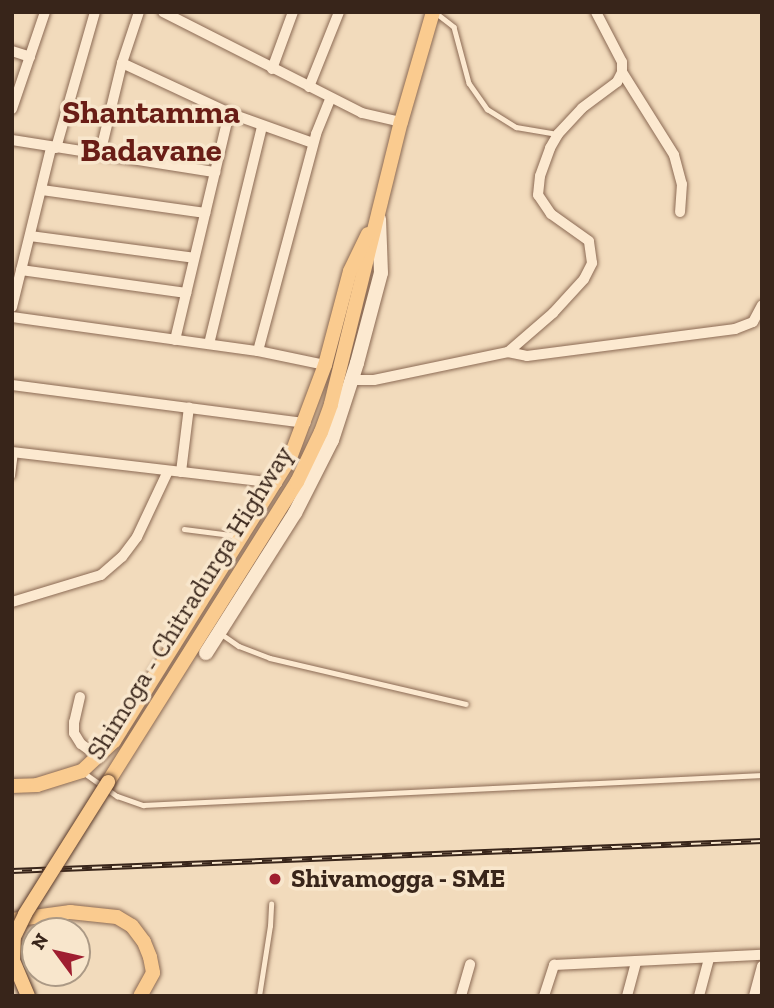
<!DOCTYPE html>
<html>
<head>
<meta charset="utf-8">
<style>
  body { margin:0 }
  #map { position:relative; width:774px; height:1008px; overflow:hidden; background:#f2dbbc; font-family:"Zilla Slab",serif }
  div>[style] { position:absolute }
  .roads { filter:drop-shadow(0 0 2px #8b6a54) drop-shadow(0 0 2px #8b6a54) }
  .lane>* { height:4.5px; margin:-2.25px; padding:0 2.25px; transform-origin:2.25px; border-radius:2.25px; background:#fce9d0 }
  .street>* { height:10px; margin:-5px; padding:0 5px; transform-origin:5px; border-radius:5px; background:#fce9d0 }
  .secondary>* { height:14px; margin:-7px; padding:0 7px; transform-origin:7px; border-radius:7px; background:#fce9d0 }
  .primary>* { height:14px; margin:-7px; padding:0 7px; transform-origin:7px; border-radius:7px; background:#facb8f }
  .rail>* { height:6px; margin-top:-3px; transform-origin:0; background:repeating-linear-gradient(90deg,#f8e6cc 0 10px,#38251a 0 20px); box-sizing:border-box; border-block:2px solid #38251a }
  .bridges { filter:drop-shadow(0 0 2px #583929) drop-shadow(0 0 2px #583929) }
  .primary-bridge>* { height:14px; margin:-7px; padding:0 7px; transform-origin:7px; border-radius:7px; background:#facb8f }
  .dots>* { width:19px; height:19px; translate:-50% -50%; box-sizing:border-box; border:4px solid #f8e6cc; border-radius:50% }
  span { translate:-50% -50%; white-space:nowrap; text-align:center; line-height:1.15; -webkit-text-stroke:7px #f8e6cc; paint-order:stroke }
  .street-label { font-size:26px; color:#38251a }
  .poi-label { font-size:26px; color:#38251a; font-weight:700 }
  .left { translate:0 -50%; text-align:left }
  .district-label { font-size:33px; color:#691d16; font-weight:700 }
  .frame { position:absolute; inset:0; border:14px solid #38251a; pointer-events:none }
  .north { position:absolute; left:21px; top:917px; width:70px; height:70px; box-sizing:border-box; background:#f8e6cc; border:2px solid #ab9985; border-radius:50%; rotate:303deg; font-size:19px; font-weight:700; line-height:28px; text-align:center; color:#38251a }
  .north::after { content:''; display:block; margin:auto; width:24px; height:32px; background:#9f1e30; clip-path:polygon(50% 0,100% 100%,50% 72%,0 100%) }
</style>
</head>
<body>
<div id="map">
  <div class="roads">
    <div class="lane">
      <div style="left:435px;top:12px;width:24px;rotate:38deg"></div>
      <div style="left:454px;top:27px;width:58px;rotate:75deg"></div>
      <div style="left:469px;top:83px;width:32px;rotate:55deg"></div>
      <div style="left:487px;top:109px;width:34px;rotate:32deg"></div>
      <div style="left:516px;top:127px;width:43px;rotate:9.5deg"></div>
      <div style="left:12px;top:476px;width:24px;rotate:-83deg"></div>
      <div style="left:184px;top:529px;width:55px;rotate:7.3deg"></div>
      <div style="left:223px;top:635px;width:19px;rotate:35deg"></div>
      <div style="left:239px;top:646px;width:33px;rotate:21deg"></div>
      <div style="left:270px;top:658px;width:201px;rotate:13.2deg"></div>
      <div style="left:83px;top:772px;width:42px;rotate:35.2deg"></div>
      <div style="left:117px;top:796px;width:28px;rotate:19deg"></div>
      <div style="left:143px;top:805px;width:620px;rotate:-2.77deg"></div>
      <div style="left:259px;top:996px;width:71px;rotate:-81.1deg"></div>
      <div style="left:270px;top:926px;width:22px;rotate:-87deg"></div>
    </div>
    <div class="street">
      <div style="left:163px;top:12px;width:223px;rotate:26.9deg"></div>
      <div style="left:362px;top:113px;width:40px;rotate:13deg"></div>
      <div style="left:12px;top:51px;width:19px;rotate:18deg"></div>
      <div style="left:122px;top:63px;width:118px;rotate:25deg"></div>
      <div style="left:229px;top:113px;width:89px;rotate:19.7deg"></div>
      <div style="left:272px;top:69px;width:61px;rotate:-69.8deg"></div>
      <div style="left:622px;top:72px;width:98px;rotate:57.9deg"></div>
      <div style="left:674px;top:155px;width:30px;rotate:75deg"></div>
      <div style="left:682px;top:184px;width:28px;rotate:94deg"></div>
      <div style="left:309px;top:87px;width:81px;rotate:-68.2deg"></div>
      <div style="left:12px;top:109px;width:102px;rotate:-71.2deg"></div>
      <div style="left:12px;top:140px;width:206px;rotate:9deg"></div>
      <div style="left:56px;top:148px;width:141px;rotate:-74deg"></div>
      <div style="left:100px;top:154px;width:94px;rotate:-76.4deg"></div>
      <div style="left:122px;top:63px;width:54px;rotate:-71.6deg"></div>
      <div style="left:42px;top:190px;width:165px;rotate:8deg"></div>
      <div style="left:30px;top:236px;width:165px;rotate:7.6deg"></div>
      <div style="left:21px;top:270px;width:167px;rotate:7.9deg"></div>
      <div style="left:12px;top:307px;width:164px;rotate:-76.2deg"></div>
      <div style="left:12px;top:317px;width:248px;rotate:7.9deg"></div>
      <div style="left:258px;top:351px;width:68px;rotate:11.8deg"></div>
      <div style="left:175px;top:340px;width:233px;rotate:-76.6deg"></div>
      <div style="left:209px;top:344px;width:224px;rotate:-76.3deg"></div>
      <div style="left:258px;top:351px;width:225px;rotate:-75deg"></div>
      <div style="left:316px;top:134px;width:38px;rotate:-68deg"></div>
      <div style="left:508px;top:352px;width:19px;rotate:12deg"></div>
      <div style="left:527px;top:356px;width:210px;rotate:-7.4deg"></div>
      <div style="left:735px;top:329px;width:19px;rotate:-21deg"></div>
      <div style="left:753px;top:322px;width:19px;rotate:-62deg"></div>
      <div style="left:352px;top:380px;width:22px"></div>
      <div style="left:374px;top:380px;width:137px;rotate:-11.8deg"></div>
      <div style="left:508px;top:352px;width:60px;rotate:-40.9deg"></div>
      <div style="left:553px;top:313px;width:46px;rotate:-47.6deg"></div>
      <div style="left:584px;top:279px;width:18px;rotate:-63deg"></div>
      <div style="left:592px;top:263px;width:22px;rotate:-98deg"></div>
      <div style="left:589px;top:241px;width:47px;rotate:-144.6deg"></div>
      <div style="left:551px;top:214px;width:23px;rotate:-124deg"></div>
      <div style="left:538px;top:195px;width:19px;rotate:-84deg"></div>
      <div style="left:540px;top:176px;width:30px;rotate:-70deg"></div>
      <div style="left:550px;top:148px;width:16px;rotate:-60deg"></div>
      <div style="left:558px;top:134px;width:35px;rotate:-47deg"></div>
      <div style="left:582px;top:108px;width:44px;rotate:-36.6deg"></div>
      <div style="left:617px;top:82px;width:11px;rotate:-63deg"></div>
      <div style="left:622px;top:72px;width:10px;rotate:-90deg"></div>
      <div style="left:622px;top:62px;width:56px;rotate:-117.5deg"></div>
      <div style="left:12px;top:385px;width:296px;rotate:7.4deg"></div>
      <div style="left:12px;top:452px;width:267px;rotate:6.7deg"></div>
      <div style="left:181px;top:472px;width:65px;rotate:-83deg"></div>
      <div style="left:12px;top:602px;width:93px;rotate:-16.9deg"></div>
      <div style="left:101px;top:575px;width:28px;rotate:-41deg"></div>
      <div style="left:122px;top:557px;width:25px;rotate:-53deg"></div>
      <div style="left:137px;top:537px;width:73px;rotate:-64.8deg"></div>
      <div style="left:80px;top:697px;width:26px;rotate:103deg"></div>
      <div style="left:74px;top:722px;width:11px;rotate:90deg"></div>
      <div style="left:74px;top:733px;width:13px;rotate:58deg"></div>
      <div style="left:81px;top:744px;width:22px;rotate:36deg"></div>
      <div style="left:461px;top:996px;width:33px;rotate:-74deg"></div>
      <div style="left:544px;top:996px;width:33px;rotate:-72deg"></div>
      <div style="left:554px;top:965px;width:208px;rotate:-2.8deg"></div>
      <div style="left:627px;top:996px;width:35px;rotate:-75deg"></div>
      <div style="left:699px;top:996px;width:39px;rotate:-75deg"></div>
      <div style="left:754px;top:996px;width:31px;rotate:-75deg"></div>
    </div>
    <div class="secondary">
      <div style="left:206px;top:653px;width:166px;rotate:-57.6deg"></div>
      <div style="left:295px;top:513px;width:82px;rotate:-63.1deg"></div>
      <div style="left:332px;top:440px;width:81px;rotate:-72deg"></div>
      <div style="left:357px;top:363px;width:93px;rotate:-75.1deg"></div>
      <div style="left:381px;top:273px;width:54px;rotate:-92.1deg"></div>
    </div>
    <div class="primary">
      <div style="left:108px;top:782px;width:355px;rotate:-57.8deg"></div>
      <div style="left:297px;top:482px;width:55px;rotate:-64.4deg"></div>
      <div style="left:321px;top:432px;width:30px;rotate:-70deg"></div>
      <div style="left:331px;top:404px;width:291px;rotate:-76.1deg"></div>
      <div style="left:401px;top:122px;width:115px;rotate:-73.8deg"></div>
      <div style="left:12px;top:786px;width:25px;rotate:-2deg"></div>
      <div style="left:37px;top:785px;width:47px;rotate:-17.3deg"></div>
      <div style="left:82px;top:771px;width:44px;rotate:-43.2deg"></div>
      <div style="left:114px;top:741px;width:333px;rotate:-58.1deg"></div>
      <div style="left:290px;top:458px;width:99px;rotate:-69.4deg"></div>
      <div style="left:325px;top:365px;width:97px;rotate:-75.1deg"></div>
      <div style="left:350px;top:271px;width:41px;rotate:-64.1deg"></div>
      <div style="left:12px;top:920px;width:59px;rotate:-7.9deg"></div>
      <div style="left:70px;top:912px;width:47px;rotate:6.1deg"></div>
      <div style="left:117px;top:917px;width:17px;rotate:31deg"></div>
      <div style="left:132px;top:926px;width:20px;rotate:53deg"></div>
      <div style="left:144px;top:942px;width:16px;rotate:68deg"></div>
      <div style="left:150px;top:957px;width:16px;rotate:79deg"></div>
      <div style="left:153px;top:973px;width:26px;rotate:119deg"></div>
    </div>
  </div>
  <div class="rail">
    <div style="left:12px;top:871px;width:751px;rotate:-2.29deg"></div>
  </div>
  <div class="bridges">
    <div class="primary-bridge">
      <div style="left:28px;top:996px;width:38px;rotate:-113deg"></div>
      <div style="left:13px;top:961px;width:24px;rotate:-88deg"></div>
      <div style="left:14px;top:937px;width:25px;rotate:-64deg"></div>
      <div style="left:25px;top:914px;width:156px;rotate:-57.8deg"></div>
    </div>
  </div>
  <div class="dots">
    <div style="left:275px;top:879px;background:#9f1e30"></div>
  </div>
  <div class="street-label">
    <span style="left:190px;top:603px;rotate:-58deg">Shimoga - Chitradurga Highway</span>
  </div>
  <div class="poi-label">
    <span class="left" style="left:291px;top:879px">Shivamogga - SME</span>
  </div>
  <div class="district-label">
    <span style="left:151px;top:131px">Shantamma<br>Badavane</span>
  </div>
  <div class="frame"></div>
  <div class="north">N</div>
</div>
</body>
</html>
